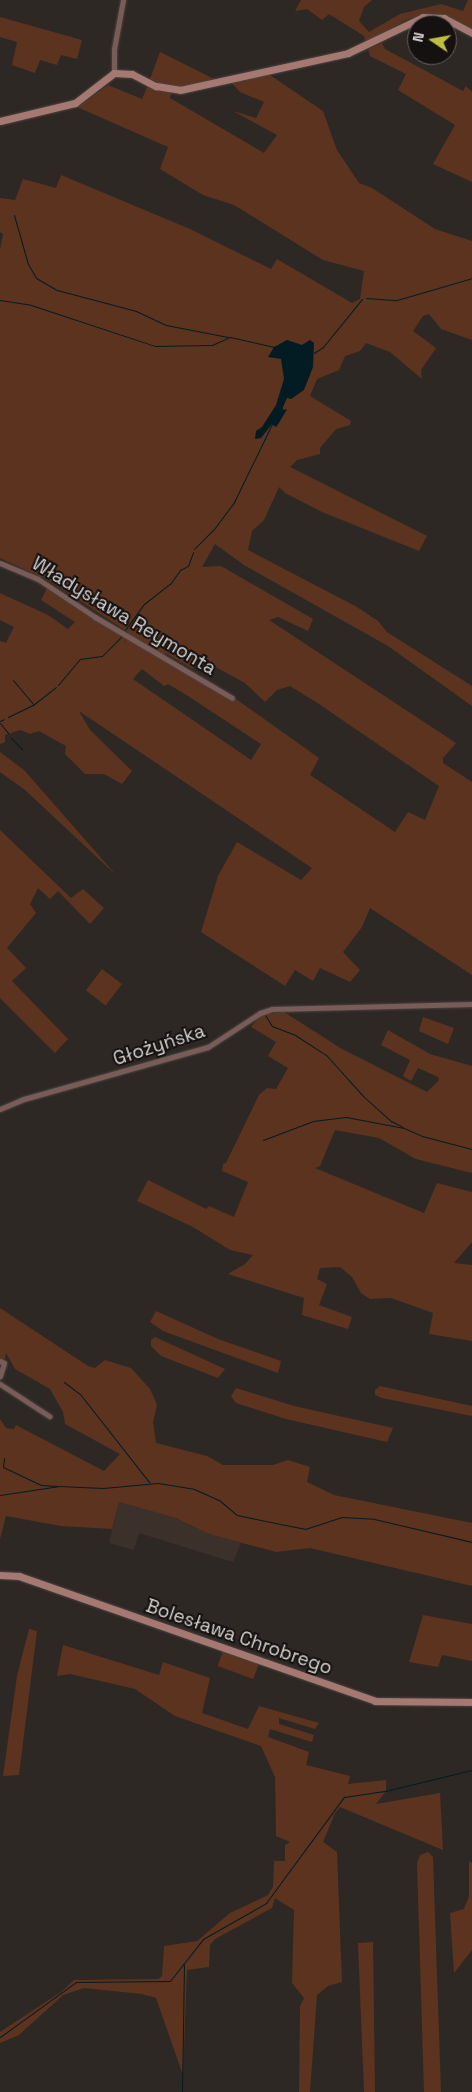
<!DOCTYPE html>
<html>
<head>
<meta charset="utf-8">
<style>
  body { margin:0 }
  #map { position:relative; width:472px; height:2092px; overflow:hidden; background:#2e2825; font-family:"Space Grotesk",sans-serif }
  div>[style] { position:absolute }
  .built>* { inset:0; background:#3c302b }
  .green>* { inset:0; background:#5c331e; transform-origin:0 0 }
  .water>* { inset:0; background:#031c23 }
  .stream>* { height:1px; margin:-0.5px; padding:0 0.5px; transform-origin:0.5px; border-radius:0.5px; background:#031c23 }
  .roads { filter:drop-shadow(0 0 1px #494441) drop-shadow(0 0 1px #494441) }
  .street>* { height:5px; margin:-2.5px; padding:0 2.5px; transform-origin:2.5px; border-radius:2.5px; background:#795c57 }
  .secondary>* { height:7px; margin:-3.5px; padding:0 3.5px; transform-origin:3.5px; border-radius:3.5px; background:#a57871 }
  span { translate:-50% -50%; white-space:nowrap; text-align:center; line-height:1.15; -webkit-text-stroke:4px #141110; paint-order:stroke }
  .street-label { font-size:19px; color:#d7d4d2 }
  .north { position:absolute; left:407px; top:15px; width:50px; height:50px; box-sizing:border-box; background:#141110; border:1px solid #625f5e; border-radius:50%; rotate:282deg; font-size:14px; font-weight:700; line-height:20px; text-align:center; color:#d7d4d2 }
  .north::after { content:''; display:block; margin:auto; width:18px; height:22px; background:#c0be40; clip-path:polygon(50% 0,100% 100%,50% 72%,0 100%) }
</style>
</head>
<body>
<div id="map">
  <div class="built">
    <div style="clip-path:polygon(119px 1502px,176px 1518px,209px 1534px,241px 1543px,233px 1562px,139px 1533px,134px 1550px,109px 1543px)"></div>
  </div>
  <div class="green">
    <div style="clip-path:polygon(301px 0,372px 0,364px 7px,359px 21px,369px 32px,400px 14px,441px 4px,463px 11px,468px 0,472px 0,472px 30px,441px 14px,423px 14px,406px 20px,366px 44px,364px 36px,329px 14px,322px 20px,307px 9px,295px 11px)"></div>
    <div style="clip-path:polygon(0 17px,82px 40px,77px 59px,61px 55px,57px 65px,40px 60px,35px 73px,12px 65px,17px 42px,0 37px)"></div>
    <div style="clip-path:polygon(382px 43px,385px 49px,463px 91px,466px 86px,472px 92px,472px 182px,433px 164px,455px 125px,398px 90px,406px 74px,370px 56px,368px 49px)"></div>
    <div style="clip-path:polygon(160px 52px,214px 79px,185px 86px,166px 86px,150px 79px)"></div>
    <div style="clip-path:polygon(evenodd,264px 71px,323px 111px,337px 150px,359px 183px,372px 188px,435px 229px,472px 241px,472px 340px,441px 329px,429px 314px,423px 316px,413px 331px,436px 348px,421px 370px,422px 379px,390px 352px,366px 343px,360px 351px,345px 356px,339px 370px,317px 379px,310px 396px,351px 421px,350px 425px,336px 429px,320px 448px,320px 454px,297px 460px,290px 467px,427px 536px,419px 551px,322px 512px,285px 493px,279px 487px,264px 520px,252px 531px,248px 550px,357px 607px,378px 621px,387px 632px,472px 686px,472px 706px,388px 646px,244px 565px,215px 544px,202px 567px,221px 566px,313px 619px,308px 631px,278px 617px,269px 620px,456px 743px,443px 758px,443px 763px,472px 782px,472px 975px,370px 908px,362px 927px,343px 952px,360px 970px,350px 982px,320px 968px,313px 981px,295px 970px,285px 986px,201px 932px,218px 876px,237px 842px,301px 880px,312px 868px,79px 711px,90px 730px,132px 771px,122px 784px,104px 774px,85px 774px,65px 754px,66px 746px,39px 731px,30px 734px,20px 730px,5px 735px,5px 742px,0 744px,0 641px,6px 643px,14px 627px,0 620px,0 593px,48px 615px,68px 629px,75px 622px,41px 600px,47px 588px,126px 635px,125px 644px,128px 632px,48px 580px,0 558px,0 249px,3px 234px,0 232px,0 198px,15px 200px,23px 179px,56px 188px,61px 175px,190px 229px,271px 269px,277px 259px,352px 303px,360px 299px,364px 271px,323px 260px,234px 205px,203px 195px,160px 169px,168px 147px,77px 107px,108px 85px,142px 99px,147px 87px,171px 93px,170px 98px,264px 153px,277px 135px,233px 111px,256px 118px,264px 102px,240px 92px,229px 80px,264px 71px,165px 653px,193px 669px,197px 657px,245px 683px,265px 702px,277px 690px,290px 686px,316px 702px,439px 786px,425px 820px,408px 812px,395px 832px,310px 775px,319px 758px,236px 699px,229px 700px,165px 659px,165px 653px,264px 71px,142px 669px,164px 686px,168px 684px,188px 696px,261px 744px,251px 760px,133px 679px,142px 669px)"></div>
    <div style="clip-path:polygon(0 752px,24px 770px,116px 875px,25px 790px,0 772px)"></div>
    <div style="clip-path:polygon(0 830px,71px 898px,83px 889px,104px 908px,90px 924px,58px 891px,50px 899px,38px 888px,30px 904px,36px 913px,7px 948px,26px 968px,12px 981px,68px 1039px,55px 1053px,0 998px)"></div>
    <div style="left:102px;top:969px;width:25px;height:27px;rotate:37deg"></div>
    <div style="clip-path:polygon(284px 1012px,342px 1049px,427px 1092px,439px 1080px,438px 1077px,418px 1068px,411px 1081px,403px 1076px,410px 1060px,381px 1045px,388px 1030px,430px 1054px,472px 1066px,472px 1173px,416px 1159px,379px 1138px,335px 1130px,320px 1166px,315px 1168px,424px 1213px,437px 1183px,472px 1192px,472px 1242px,454px 1263px,472px 1265px,472px 1341px,429px 1334px,433px 1313px,391px 1298px,370px 1299px,361px 1293px,352px 1277px,340px 1267px,320px 1268px,317px 1279px,327px 1284px,319px 1305px,352px 1317px,348px 1329px,302px 1315px,304px 1298px,228px 1274px,245px 1264px,253px 1255px,230px 1250px,193px 1227px,137px 1201px,148px 1180px,206px 1209px,209px 1206px,234px 1217px,248px 1182px,222px 1171px,223px 1164px,226px 1163px,259px 1095px,267px 1088px,276px 1089px,288px 1068px,268px 1056px,276px 1042px,251px 1027px,261px 1015px)"></div>
    <div style="clip-path:polygon(423px 1017px,454px 1028px,448px 1044px,419px 1031px)"></div>
    <div style="clip-path:polygon(0 1308px,88px 1366px,95px 1368px,105px 1360px,131px 1368px,150px 1389px,157px 1405px,153px 1422px,156px 1443px,207px 1456px,223px 1465px,273px 1465px,288px 1460px,310px 1467px,307px 1482px,334px 1495px,472px 1523px,472px 1586px,310px 1548px,276px 1552px,209px 1534px,176px 1518px,119px 1502px,112px 1529px,61px 1526px,6px 1516px,0 1539px,0 1419px,6px 1428px,14px 1429px,16px 1425px,104px 1471px,120px 1454px,65px 1424px,63px 1412px,50px 1389px,15px 1369px,6px 1353px,4px 1362px,0 1359px)"></div>
    <div style="clip-path:polygon(156px 1311px,218px 1339px,281px 1361px,278px 1373px,163px 1331px,150px 1322px)"></div>
    <div style="clip-path:polygon(155px 1337px,225px 1369px,218px 1378px,161px 1356px,151px 1346px,151px 1340px)"></div>
    <div style="clip-path:polygon(380px 1386px,472px 1406px,472px 1416px,382px 1398px,375px 1395px,375px 1390px)"></div>
    <div style="clip-path:polygon(236px 1388px,294px 1406px,393px 1428px,387px 1442px,286px 1419px,236px 1403px,231px 1396px)"></div>
    <div style="clip-path:polygon(423px 1615px,472px 1624px,472px 1661px,442px 1655px,438px 1667px,409px 1662px)"></div>
    <div style="clip-path:polygon(29px 1629px,37px 1631px,19px 1775px,3px 1776px,17px 1676px)"></div>
    <div style="clip-path:polygon(63px 1645px,159px 1675px,163px 1662px,210px 1678px,202px 1713px,248px 1729px,259px 1706px,319px 1723px,315px 1729px,279px 1718px,279px 1724px,314px 1735px,312px 1742px,270px 1729px,268px 1737px,309px 1752px,306px 1765px,350px 1776px,348px 1784px,386px 1780px,386px 1791px,376px 1804px,440px 1793px,443px 1850px,340px 1807px,335px 1813px,323px 1842px,337px 1852px,342px 1982px,328px 1986px,317px 1995px,310px 2092px,299px 2092px,300px 2006px,304px 1998px,292px 1983px,294px 1910px,275px 1898px,272px 1908px,215px 1939px,210px 1945px,209px 1967px,187px 1970px,183px 2075px,156px 1998px,142px 1994px,84px 1988px,63px 1995px,19px 2035px,0 2043px,0 2032px,61px 1992px,74px 1980px,158px 1979px,162px 1976px,164px 1946px,197px 1941px,230px 1913px,268px 1895px,273px 1887px,274px 1861px,285px 1861px,285px 1845px,290px 1842px,276px 1836px,275px 1777px,261px 1746px,175px 1716px,135px 1689px,70px 1674px,57px 1676px)"></div>
    <div style="left:223px;top:1651px;width:38px;height:16px;rotate:20deg"></div>
    <div style="clip-path:polygon(428px 1852px,433px 1857px,441px 2092px,424px 2092px,417px 1863px,420px 1855px)"></div>
    <div style="clip-path:polygon(469px 1861px,472px 1863px,472px 1950px,454px 1973px,450px 1913px,464px 1909px,469px 1896px)"></div>
    <div style="clip-path:polygon(373px 1942px,375px 2092px,364px 2092px,358px 1943px)"></div>
  </div>
  <div class="water">
    <div style="clip-path:polygon(287px 340px,302px 345px,310px 340px,314px 343px,313px 367px,304px 390px,291px 399px,287px 398px,283px 407px,283px 410px,287px 409px,279px 423px,276px 427px,272px 424px,261px 438px,255px 439px,256px 431px,262px 427px,276px 405px,284px 379px,281px 359px,268px 357px,274px 347px)"></div>
  </div>
  <div class="stream">
    <div style="left:14px;top:215px;width:51px;rotate:74.1deg"></div>
    <div style="left:28px;top:264px;width:16px;rotate:60deg"></div>
    <div style="left:36px;top:278px;width:24px;rotate:30deg"></div>
    <div style="left:57px;top:290px;width:82px;rotate:14.9deg"></div>
    <div style="left:136px;top:311px;width:33px;rotate:25deg"></div>
    <div style="left:166px;top:325px;width:63px;rotate:11deg"></div>
    <div style="left:366px;top:298px;width:31px;rotate:4deg"></div>
    <div style="left:397px;top:300px;width:78px;rotate:-16.3deg"></div>
    <div style="left:0;top:300px;width:31px;rotate:9deg"></div>
    <div style="left:31px;top:305px;width:131px;rotate:18.3deg"></div>
    <div style="left:155px;top:346px;width:57px;rotate:-1deg"></div>
    <div style="left:212px;top:345px;width:20px;rotate:-24deg"></div>
    <div style="left:230px;top:337px;width:45px;rotate:12.8deg"></div>
    <div style="left:314px;top:353px;width:11px;rotate:-34deg"></div>
    <div style="left:323px;top:347px;width:62px;rotate:-50.9deg"></div>
    <div style="left:194px;top:549px;width:28px;rotate:-45deg"></div>
    <div style="left:214px;top:529px;width:34px;rotate:-53deg"></div>
    <div style="left:234px;top:502px;width:87px;rotate:-64deg"></div>
    <div style="left:125px;top:630px;width:32px;rotate:-54deg"></div>
    <div style="left:144px;top:604px;width:33px;rotate:-38deg"></div>
    <div style="left:170px;top:584px;width:17px;rotate:-54deg"></div>
    <div style="left:180px;top:570px;width:9px;rotate:-27deg"></div>
    <div style="left:188px;top:566px;width:15px;rotate:-70deg"></div>
    <div style="left:13px;top:680px;width:31px;rotate:50deg"></div>
    <div style="left:58px;top:685px;width:34px;rotate:-50deg"></div>
    <div style="left:80px;top:659px;width:22px;rotate:-8deg"></div>
    <div style="left:102px;top:656px;width:27px;rotate:-45deg"></div>
    <div style="left:8px;top:717px;width:28px;rotate:-26deg"></div>
    <div style="left:33px;top:705px;width:29px;rotate:-38deg"></div>
    <div style="left:0;top:721px;width:4px;rotate:-27deg"></div>
    <div style="left:0;top:723px;width:13px;rotate:51deg"></div>
    <div style="left:11px;top:738px;width:16px;rotate:45deg"></div>
    <div style="left:265px;top:1015px;width:13px;rotate:58deg"></div>
    <div style="left:272px;top:1026px;width:25px;rotate:21deg"></div>
    <div style="left:295px;top:1035px;width:38px;rotate:33deg"></div>
    <div style="left:327px;top:1056px;width:54px;rotate:48deg"></div>
    <div style="left:363px;top:1096px;width:38px;rotate:42deg"></div>
    <div style="left:391px;top:1121px;width:13px;rotate:27deg"></div>
    <div style="left:263px;top:1140px;width:53px;rotate:-20.8deg"></div>
    <div style="left:313px;top:1121px;width:33px;rotate:-7deg"></div>
    <div style="left:346px;top:1117px;width:59px;rotate:10.7deg"></div>
    <div style="left:404px;top:1128px;width:20px;rotate:24deg"></div>
    <div style="left:422px;top:1136px;width:52px;rotate:14.6deg"></div>
    <div style="left:64px;top:1382px;width:20px;rotate:37deg"></div>
    <div style="left:80px;top:1394px;width:112px;rotate:51.9deg"></div>
    <div style="left:4px;top:1458px;width:9px;rotate:96deg"></div>
    <div style="left:3px;top:1467px;width:42px;rotate:25.3deg"></div>
    <div style="left:41px;top:1485px;width:16px;rotate:4deg"></div>
    <div style="left:0;top:1495px;width:60px;rotate:-8.7deg"></div>
    <div style="left:59px;top:1486px;width:44px;rotate:2.6deg"></div>
    <div style="left:103px;top:1488px;width:55px;rotate:-5.2deg"></div>
    <div style="left:158px;top:1483px;width:36px;rotate:9deg"></div>
    <div style="left:194px;top:1489px;width:27px;rotate:24deg"></div>
    <div style="left:219px;top:1500px;width:23px;rotate:40deg"></div>
    <div style="left:237px;top:1515px;width:44px;rotate:11.8deg"></div>
    <div style="left:280px;top:1524px;width:25px;rotate:11deg"></div>
    <div style="left:305px;top:1529px;width:38px;rotate:-18deg"></div>
    <div style="left:341px;top:1517px;width:33px;rotate:3deg"></div>
    <div style="left:374px;top:1519px;width:101px;rotate:13.2deg"></div>
    <div style="left:0;top:2037px;width:94px;rotate:-35.9deg"></div>
    <div style="left:76px;top:1982px;width:94px;rotate:-0.6deg"></div>
    <div style="left:170px;top:1981px;width:53px;rotate:-51.8deg"></div>
    <div style="left:203px;top:1939px;width:73px;rotate:-29.7deg"></div>
    <div style="left:266px;top:1903px;width:132px;rotate:-53.7deg"></div>
    <div style="left:344px;top:1797px;width:41px;rotate:-8.3deg"></div>
    <div style="left:385px;top:1791px;width:89px;rotate:-13.6deg"></div>
    <div style="left:182px;top:2092px;width:127px;rotate:-89.1deg"></div>
  </div>
  <div class="roads">
    <div class="street">
      <div style="left:114px;top:73px;width:24px;rotate:-90deg"></div>
      <div style="left:114px;top:49px;width:50px;rotate:-79.6deg"></div>
      <div style="left:0;top:563px;width:41px;rotate:22.8deg"></div>
      <div style="left:38px;top:579px;width:69px;rotate:33.7deg"></div>
      <div style="left:95px;top:617px;width:159px;rotate:30.6deg"></div>
      <div style="left:0;top:1109px;width:26px;rotate:-23deg"></div>
      <div style="left:24px;top:1099px;width:191px;rotate:-15.8deg"></div>
      <div style="left:208px;top:1047px;width:62px;rotate:-33.2deg"></div>
      <div style="left:260px;top:1013px;width:13px;rotate:-18deg"></div>
      <div style="left:272px;top:1009px;width:200px;rotate:-1.4deg"></div>
      <div style="left:0;top:1361px;width:4px;rotate:27deg"></div>
      <div style="left:4px;top:1363px;width:14px;rotate:107deg"></div>
      <div style="left:0;top:1384px;width:59px;rotate:33.1deg"></div>
    </div>
    <div class="secondary">
      <div style="left:0;top:121px;width:77px;rotate:-13.5deg"></div>
      <div style="left:75px;top:103px;width:49px;rotate:-37.6deg"></div>
      <div style="left:114px;top:73px;width:18px;rotate:3deg"></div>
      <div style="left:132px;top:74px;width:27px;rotate:27deg"></div>
      <div style="left:156px;top:86px;width:24px;rotate:9deg"></div>
      <div style="left:180px;top:90px;width:172px;rotate:-12.4deg"></div>
      <div style="left:348px;top:53px;width:83px;rotate:-25.6deg"></div>
      <div style="left:423px;top:17px;width:21px;rotate:3deg"></div>
      <div style="left:444px;top:18px;width:32px;rotate:28deg"></div>
      <div style="left:0;top:1575px;width:19px;rotate:3deg"></div>
      <div style="left:19px;top:1576px;width:377px;rotate:19.3deg"></div>
      <div style="left:375px;top:1701px;width:97px;rotate:0.6deg"></div>
    </div>
  </div>
  <div class="street-label">
    <span style="left:124px;top:616px;rotate:31deg">Władysława Reymonta</span>
    <span style="left:159px;top:1045px;rotate:-18deg">Głożyńska</span>
    <span style="left:239px;top:1637px;rotate:19deg">Bolesława Chrobrego</span>
  </div>
  <div class="north">N</div>
</div>
</body>
</html>
